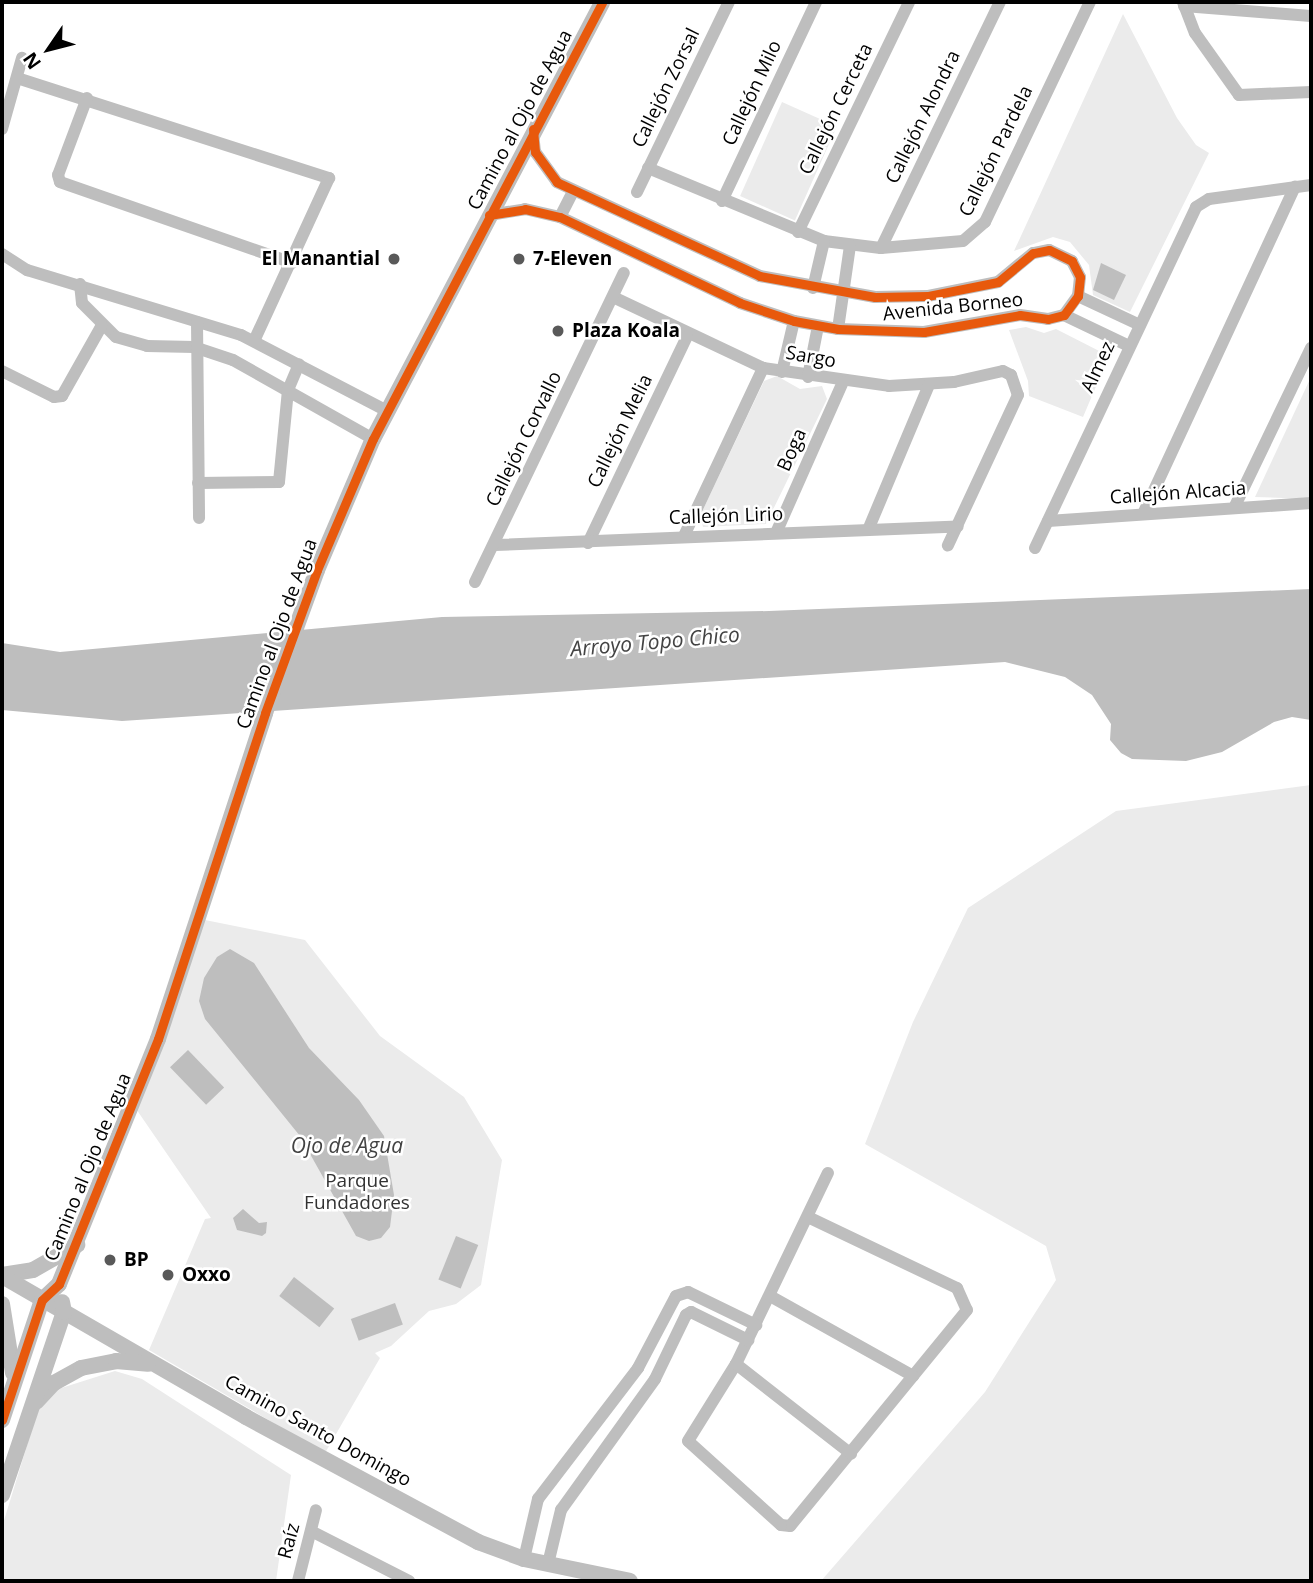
<!DOCTYPE html>
<html>
<head>
<meta charset="utf-8">
<style>
  body { margin:0 }
  #map { position:relative; width:1313px; height:1583px; overflow:hidden; background:#fff; font-family:"Open Sans",sans-serif }
  div>[style] { position:absolute }
  .green>* { inset:0; background:#ebebeb; transform-origin:0 0 }
  .water>* { inset:0; background:#bebebe; transform-origin:0 0 }
  .minor>* { height:12px; margin:-6px; padding:0 6px; transform-origin:6px; border-radius:6px; background:#bebebe }
  .tertiary>* { height:16px; margin:-8px; padding:0 8px; transform-origin:8px; border-radius:8px; background:#bebebe }
  .cycleway>* { height:9px; margin:-4.5px; padding:0 4.5px; transform-origin:4.5px; border-radius:4.5px; background:#e8590c }
  .dots>* { width:19px; height:19px; translate:-50% -50%; box-sizing:border-box; border:4px solid #fff; border-radius:50% }
  span { translate:-50% -50%; white-space:nowrap; text-align:center; line-height:1.15; -webkit-text-stroke:5px #fff; paint-order:stroke }
  .street-label { font-size:19px; color:#000 }
  .poi-label { font-size:19px; color:#000; font-weight:700 }
  .right { translate:-100% -50%; text-align:right }
  .left { translate:0 -50%; text-align:left }
  .park-label { font-size:19px; color:#323232 }
  .water-label { font-size:21px; color:#434343; font-style:italic }
  .frame { position:absolute; inset:0; border:4px solid #000; pointer-events:none }
  .north { position:absolute; left:14px; top:14px; width:70px; height:70px; -webkit-text-stroke:5px #fff; paint-order:stroke; rotate:235deg; font-size:19px; font-weight:700; line-height:28px; text-align:center; color:#000 }
  .north::after { content:''; display:block; margin:auto; width:24px; height:32px; background:#000; clip-path:polygon(50% 0,100% 100%,50% 72%,0 100%) }
</style>
</head>
<body>
<div id="map">
  <div class="green">
    <div style="clip-path:polygon(1123px 14px,1177px 118px,1196px 145px,1209px 153px,1130px 312px,1093px 295px,1089px 265px,1070px 242px,1053px 237px,1014px 251px)"></div>
    <div style="left:782px;top:102px;width:60px;height:103px;rotate:24deg"></div>
    <div style="clip-path:polygon(1026px 327px,1044px 333px,1056px 329px,1109px 356px,1083px 417px,1029px 396px,1028px 381px,1009px 330px)"></div>
    <div style="clip-path:polygon(777px 376px,800px 389px,822px 386px,827px 399px,766px 524px,703px 527px,700px 516px,764px 381px)"></div>
    <div style="clip-path:polygon(1311px 377px,1311px 499px,1255px 497px)"></div>
    <div style="clip-path:polygon(1311px 785px,1311px 1581px,821px 1581px,985px 1392px,1056px 1280px,1046px 1246px,865px 1144px,913px 1022px,968px 908px,1116px 811px)"></div>
    <div style="clip-path:polygon(200px 919px,305px 940px,380px 1036px,464px 1097px,502px 1160px,481px 1285px,456px 1304px,429px 1311px,391px 1346px,375px 1353px,380px 1358px,325px 1453px,149px 1350px,205px 1219px,211px 1218px,132px 1103px)"></div>
    <div style="clip-path:polygon(115px 1371px,142px 1379px,291px 1475px,276px 1581px,2px 1581px,2px 1527px,40px 1403px,55px 1390px)"></div>
  </div>
  <div class="water">
    <div style="clip-path:polygon(1101px 263px,1126px 275px,1114px 300px,1093px 290px)"></div>
    <div style="clip-path:polygon(1311px 589px,1311px 720px,1292px 717px,1274px 722px,1222px 752px,1186px 761px,1132px 759px,1121px 753px,1110px 740px,1111px 724px,1092px 695px,1065px 677px,1005px 662px,122px 721px,2px 710px,2px 643px,60px 652px,442px 617px,769px 611px)"></div>
    <div style="clip-path:polygon(230px 949px,254px 963px,309px 1048px,359px 1100px,384px 1136px,394px 1195px,390px 1227px,381px 1238px,369px 1241px,356px 1236px,300px 1136px,205px 1019px,199px 1001px,204px 978px,217px 957px)"></div>
    <div style="left:188px;top:1050px;width:52px;height:25px;rotate:46deg"></div>
    <div style="clip-path:polygon(243px 1209px,259px 1223px,267px 1222px,266px 1233px,262px 1236px,237px 1230px,233px 1218px)"></div>
    <div style="left:456px;top:1236px;width:24px;height:47px;rotate:22deg"></div>
    <div style="left:294px;top:1277px;width:51px;height:24px;rotate:38deg"></div>
    <div style="left:395px;top:1303px;width:23px;height:47px;rotate:70deg"></div>
  </div>
  <div class="minor">
    <div style="left:1183px;top:2px;width:33px;rotate:69deg"></div>
    <div style="left:1195px;top:33px;width:76px;rotate:54.6deg"></div>
    <div style="left:1239px;top:95px;width:72px;rotate:-2.4deg"></div>
    <div style="left:1184px;top:6px;width:127px;rotate:4.5deg"></div>
    <div style="left:17px;top:78px;width:328px;rotate:17.8deg"></div>
    <div style="left:329px;top:178px;width:179px;rotate:114.7deg"></div>
    <div style="left:87px;top:98px;width:82px;rotate:110.6deg"></div>
    <div style="left:58px;top:175px;width:7px;rotate:74deg"></div>
    <div style="left:60px;top:182px;width:246px;rotate:19.2deg"></div>
    <div style="left:2px;top:129px;width:74px;rotate:-74.3deg"></div>
    <div style="left:648px;top:168px;width:191px;rotate:22.5deg"></div>
    <div style="left:824px;top:241px;width:57px;rotate:7deg"></div>
    <div style="left:881px;top:248px;width:82px;rotate:-4.9deg"></div>
    <div style="left:963px;top:241px;width:29px;rotate:-41deg"></div>
    <div style="left:985px;top:222px;width:244px;rotate:-64.5deg"></div>
    <div style="left:637px;top:192px;width:211px;rotate:-64.2deg"></div>
    <div style="left:722px;top:201px;width:220px;rotate:-64.7deg"></div>
    <div style="left:489px;top:215px;width:36px;rotate:-9deg"></div>
    <div style="left:525px;top:209px;width:36px;rotate:13deg"></div>
    <div style="left:560px;top:217px;width:199px;rotate:25.5deg"></div>
    <div style="left:740px;top:303px;width:57px;rotate:18.4deg"></div>
    <div style="left:794px;top:321px;width:45px;rotate:10.3deg"></div>
    <div style="left:838px;top:329px;width:86px;rotate:2deg"></div>
    <div style="left:924px;top:332px;width:97px;rotate:-10deg"></div>
    <div style="left:1020px;top:315px;width:28px;rotate:8deg"></div>
    <div style="left:1048px;top:319px;width:16px;rotate:-14deg"></div>
    <div style="left:1064px;top:315px;width:24px;rotate:-54deg"></div>
    <div style="left:1078px;top:296px;width:19px;rotate:-84deg"></div>
    <div style="left:1080px;top:277px;width:18px;rotate:-117deg"></div>
    <div style="left:1072px;top:261px;width:25px;rotate:-154deg"></div>
    <div style="left:1049px;top:250px;width:16px;rotate:169deg"></div>
    <div style="left:1033px;top:253px;width:45px;rotate:140.4deg"></div>
    <div style="left:998px;top:282px;width:71px;rotate:168.7deg"></div>
    <div style="left:928px;top:296px;width:53px;rotate:178.9deg"></div>
    <div style="left:875px;top:297px;width:117px;rotate:-169.7deg"></div>
    <div style="left:760px;top:276px;width:224px;rotate:-155.2deg"></div>
    <div style="left:557px;top:182px;width:37px;rotate:-126deg"></div>
    <div style="left:535px;top:152px;width:19px;rotate:-96deg"></div>
    <div style="left:560px;top:217px;width:29px;rotate:-63deg"></div>
    <div style="left:798px;top:232px;width:255px;rotate:-64.2deg"></div>
    <div style="left:881px;top:248px;width:273px;rotate:-64.2deg"></div>
    <div style="left:2px;top:254px;width:30px;rotate:33deg"></div>
    <div style="left:27px;top:270px;width:224px;rotate:16.9deg"></div>
    <div style="left:241px;top:335px;width:165px;rotate:27.5deg"></div>
    <div style="left:80px;top:284px;width:19px;rotate:84deg"></div>
    <div style="left:82px;top:303px;width:48px;rotate:45deg"></div>
    <div style="left:116px;top:337px;width:32px;rotate:16deg"></div>
    <div style="left:147px;top:346px;width:47px;rotate:1.2deg"></div>
    <div style="left:194px;top:347px;width:41px;rotate:18.4deg"></div>
    <div style="left:233px;top:360px;width:161px;rotate:29.4deg"></div>
    <div style="left:813px;top:288px;width:48px;rotate:-76.8deg"></div>
    <div style="left:1078px;top:296px;width:68px;rotate:25.1deg"></div>
    <div style="left:613px;top:297px;width:166px;rotate:25.3deg"></div>
    <div style="left:763px;top:368px;width:127px;rotate:8.1deg"></div>
    <div style="left:889px;top:386px;width:65px;rotate:-3.5deg"></div>
    <div style="left:954px;top:382px;width:50px;rotate:-12.7deg"></div>
    <div style="left:1003px;top:371px;width:9px;rotate:27deg"></div>
    <div style="left:1011px;top:375px;width:21px;rotate:71deg"></div>
    <div style="left:1018px;top:395px;width:166px;rotate:115deg"></div>
    <div style="left:1064px;top:315px;width:72px;rotate:25.5deg"></div>
    <div style="left:197px;top:322px;width:196px;rotate:89.4deg"></div>
    <div style="left:838px;top:329px;width:84px;rotate:-81.8deg"></div>
    <div style="left:2px;top:371px;width:58px;rotate:26.6deg"></div>
    <div style="left:54px;top:397px;width:8px;rotate:-7deg"></div>
    <div style="left:62px;top:396px;width:81px;rotate:-60.6deg"></div>
    <div style="left:782px;top:372px;width:52px;rotate:-76.8deg"></div>
    <div style="left:808px;top:377px;width:52px;rotate:-78.9deg"></div>
    <div style="left:198px;top:483px;width:81px;rotate:-0.7deg"></div>
    <div style="left:279px;top:482px;width:92px;rotate:-84.4deg"></div>
    <div style="left:288px;top:390px;width:28px;rotate:-67deg"></div>
    <div style="left:1234px;top:508px;width:178px;rotate:-64.3deg"></div>
    <div style="left:1143px;top:514px;width:361px;rotate:-65.1deg"></div>
    <div style="left:1048px;top:521px;width:264px;rotate:-3.9deg"></div>
    <div style="left:868px;top:530px;width:157px;rotate:-67.2deg"></div>
    <div style="left:776px;top:533px;width:165px;rotate:-66.1deg"></div>
    <div style="left:684px;top:536px;width:186px;rotate:-64.8deg"></div>
    <div style="left:588px;top:543px;width:229px;rotate:-64.4deg"></div>
    <div style="left:495px;top:545px;width:463px;rotate:-2.3deg"></div>
    <div style="left:1035px;top:548px;width:377px;rotate:-64.7deg"></div>
    <div style="left:1196px;top:207px;width:15px;rotate:-32deg"></div>
    <div style="left:1209px;top:199px;width:103px;rotate:-7.8deg"></div>
    <div style="left:475px;top:582px;width:343px;rotate:-64.3deg"></div>
    <div style="left:810px;top:1218px;width:163px;rotate:25.5deg"></div>
    <div style="left:957px;top:1288px;width:24px;rotate:66deg"></div>
    <div style="left:967px;top:1310px;width:279px;rotate:129.3deg"></div>
    <div style="left:790px;top:1526px;width:9px;rotate:-174deg"></div>
    <div style="left:781px;top:1525px;width:125px;rotate:-137.9deg"></div>
    <div style="left:688px;top:1441px;width:91px;rotate:-58.1deg"></div>
    <div style="left:736px;top:1364px;width:212px;rotate:-64.3deg"></div>
    <div style="left:770px;top:1296px;width:164px;rotate:29.2deg"></div>
    <div style="left:736px;top:1364px;width:146px;rotate:38deg"></div>
    <div style="left:313px;top:1532px;width:108px;rotate:27deg"></div>
    <div style="left:524px;top:1559px;width:62px;rotate:-76.9deg"></div>
    <div style="left:538px;top:1499px;width:165px;rotate:-52.6deg"></div>
    <div style="left:638px;top:1368px;width:81px;rotate:-62.2deg"></div>
    <div style="left:676px;top:1296px;width:13px;rotate:-18deg"></div>
    <div style="left:688px;top:1292px;width:76px;rotate:25.9deg"></div>
    <div style="left:548px;top:1564px;width:56px;rotate:-76.5deg"></div>
    <div style="left:561px;top:1510px;width:161px;rotate:-54.3deg"></div>
    <div style="left:655px;top:1379px;width:71px;rotate:-64.2deg"></div>
    <div style="left:686px;top:1315px;width:6px;rotate:-31deg"></div>
    <div style="left:691px;top:1312px;width:64px;rotate:26.2deg"></div>
    <div style="left:298px;top:1581px;width:73px;rotate:-75.8deg"></div>
  </div>
  <div class="tertiary">
    <div style="left:2px;top:1275px;width:31px;rotate:-9deg"></div>
    <div style="left:33px;top:1270px;width:51px;rotate:-29.6deg"></div>
    <div style="left:2px;top:1276px;width:282px;rotate:30deg"></div>
    <div style="left:246px;top:1417px;width:264px;rotate:28.3deg"></div>
    <div style="left:478px;top:1542px;width:49px;rotate:20.3deg"></div>
    <div style="left:524px;top:1559px;width:108px;rotate:11.7deg"></div>
    <div style="left:2px;top:1304px;width:70px;rotate:80.9deg"></div>
    <div style="left:36px;top:1402px;width:26px;rotate:-47deg"></div>
    <div style="left:54px;top:1383px;width:31px;rotate:-29deg"></div>
    <div style="left:81px;top:1368px;width:36px;rotate:-11deg"></div>
    <div style="left:116px;top:1361px;width:32px;rotate:5deg"></div>
    <div style="left:2px;top:1420px;width:126px;rotate:-71.6deg"></div>
    <div style="left:42px;top:1300px;width:23px;rotate:-43deg"></div>
    <div style="left:59px;top:1284px;width:264px;rotate:-68deg"></div>
    <div style="left:158px;top:1039px;width:343px;rotate:-71.8deg"></div>
    <div style="left:265px;top:713px;width:152px;rotate:-70deg"></div>
    <div style="left:317px;top:570px;width:142px;rotate:-66.9deg"></div>
    <div style="left:373px;top:439px;width:493px;rotate:-62.3deg"></div>
    <div style="left:2px;top:1495px;width:193px;rotate:-71.3deg"></div>
    <div style="left:64px;top:1312px;width:10px;rotate:-101deg"></div>
  </div>
  <div class="cycleway">
    <div style="left:489px;top:215px;width:36px;rotate:-9deg"></div>
    <div style="left:525px;top:209px;width:36px;rotate:13deg"></div>
    <div style="left:560px;top:217px;width:199px;rotate:25.5deg"></div>
    <div style="left:740px;top:303px;width:57px;rotate:18.4deg"></div>
    <div style="left:794px;top:321px;width:45px;rotate:10.3deg"></div>
    <div style="left:838px;top:329px;width:86px;rotate:2deg"></div>
    <div style="left:924px;top:332px;width:97px;rotate:-10deg"></div>
    <div style="left:1020px;top:315px;width:28px;rotate:8deg"></div>
    <div style="left:1048px;top:319px;width:16px;rotate:-14deg"></div>
    <div style="left:1064px;top:315px;width:24px;rotate:-54deg"></div>
    <div style="left:1078px;top:296px;width:19px;rotate:-84deg"></div>
    <div style="left:1080px;top:277px;width:18px;rotate:-117deg"></div>
    <div style="left:1072px;top:261px;width:25px;rotate:-154deg"></div>
    <div style="left:1049px;top:250px;width:16px;rotate:169deg"></div>
    <div style="left:1033px;top:253px;width:45px;rotate:140.4deg"></div>
    <div style="left:998px;top:282px;width:71px;rotate:168.7deg"></div>
    <div style="left:928px;top:296px;width:53px;rotate:178.9deg"></div>
    <div style="left:875px;top:297px;width:117px;rotate:-169.7deg"></div>
    <div style="left:760px;top:276px;width:224px;rotate:-155.2deg"></div>
    <div style="left:557px;top:182px;width:37px;rotate:-126deg"></div>
    <div style="left:535px;top:152px;width:23px;rotate:-95deg"></div>
    <div style="left:2px;top:1420px;width:126px;rotate:-71.6deg"></div>
    <div style="left:42px;top:1300px;width:23px;rotate:-43deg"></div>
    <div style="left:59px;top:1284px;width:264px;rotate:-68deg"></div>
    <div style="left:158px;top:1039px;width:343px;rotate:-71.8deg"></div>
    <div style="left:265px;top:713px;width:152px;rotate:-70deg"></div>
    <div style="left:317px;top:570px;width:142px;rotate:-66.9deg"></div>
    <div style="left:373px;top:439px;width:493px;rotate:-62.3deg"></div>
  </div>
  <div class="dots">
    <div style="left:394px;top:259px;background:#595959"></div>
    <div style="left:519px;top:259px;background:#595959"></div>
    <div style="left:558px;top:331px;background:#595959"></div>
    <div style="left:110px;top:1260px;background:#595959"></div>
    <div style="left:168px;top:1275px;background:#595959"></div>
  </div>
  <div class="street-label">
    <span style="left:666px;top:88px;rotate:-64deg">Callejón Zorsal</span>
    <span style="left:752px;top:93px;rotate:-65deg">Callejón Milo</span>
    <span style="left:836px;top:109px;rotate:-64deg">Callejón Cerceta</span>
    <span style="left:923px;top:117px;rotate:-64deg">Callejón Alondra</span>
    <span style="left:520px;top:120px;rotate:-62deg">Camino al Ojo de Agua</span>
    <span style="left:996px;top:151px;rotate:-64deg">Callejón Pardela</span>
    <span style="left:953px;top:307px;rotate:-6deg">Avenida Borneo</span>
    <span style="left:811px;top:357px;rotate:10deg">Sargo</span>
    <span style="left:1098px;top:367px;rotate:-65deg">Almez</span>
    <span style="left:620px;top:431px;rotate:-64deg">Callejón Melia</span>
    <span style="left:524px;top:439px;rotate:-64deg">Callejón Corvallo</span>
    <span style="left:792px;top:450px;rotate:-66deg">Boga</span>
    <span style="left:1178px;top:493px;rotate:-4deg">Callejón Alcacia</span>
    <span style="left:726px;top:516px;rotate:-2deg">Callejón Lirio</span>
    <span style="left:277px;top:634px;rotate:-70deg">Camino al Ojo de Agua</span>
    <span style="left:88px;top:1167px;rotate:-68deg">Camino al Ojo de Agua</span>
    <span style="left:318px;top:1431px;rotate:29deg">Camino Santo Domingo</span>
    <span style="left:289px;top:1541px;rotate:-75deg">Raíz</span>
  </div>
  <div class="poi-label">
    <span class="right" style="left:380px;top:259px">El Manantial</span>
    <span class="left" style="left:533px;top:259px">7-Eleven</span>
    <span class="left" style="left:572px;top:331px">Plaza Koala</span>
    <span class="left" style="left:124px;top:1260px">BP</span>
    <span class="left" style="left:182px;top:1275px">Oxxo</span>
  </div>
  <div class="park-label">
    <span style="left:357px;top:1192px">Parque<br>Fundadores</span>
  </div>
  <div class="water-label">
    <span style="left:655px;top:641px;rotate:-5deg">Arroyo Topo Chico</span>
    <span style="left:347px;top:1145px">Ojo de Agua</span>
  </div>
  <div class="frame"></div>
  <div class="north">N</div>
</div>
</body>
</html>
